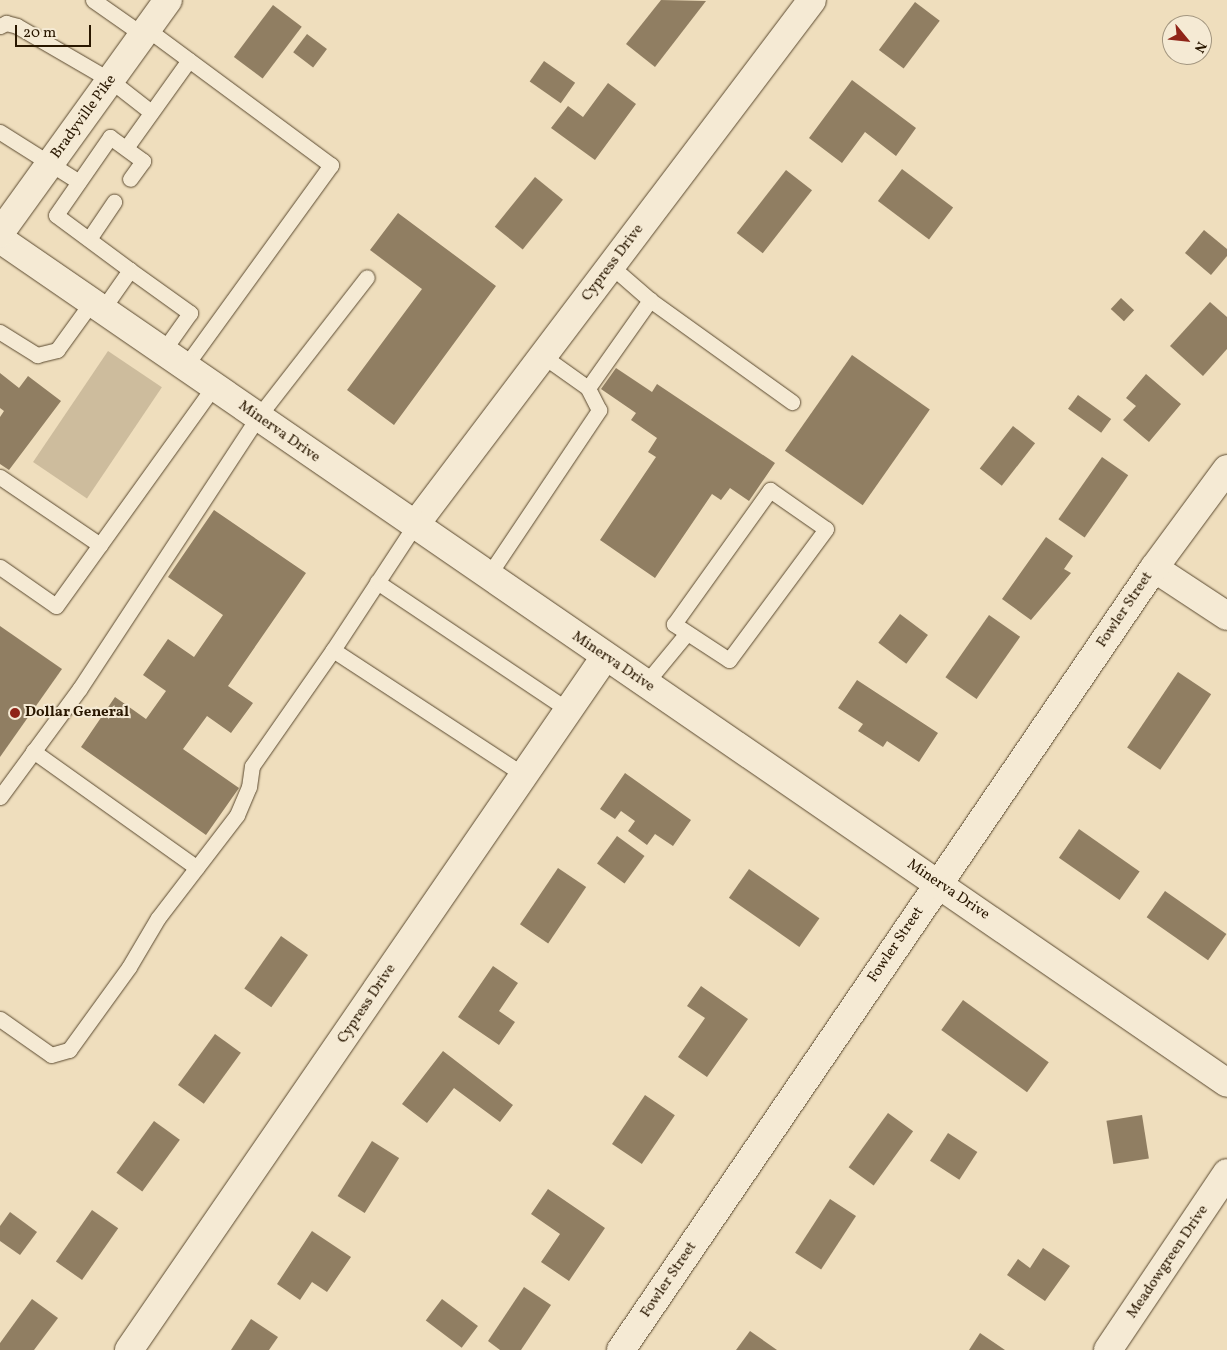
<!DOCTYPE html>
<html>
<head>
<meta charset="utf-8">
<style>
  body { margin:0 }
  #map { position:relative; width:1227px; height:1350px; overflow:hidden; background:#efdebd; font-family:Vollkorn,serif }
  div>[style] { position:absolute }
  .green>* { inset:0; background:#cdbc9d; transform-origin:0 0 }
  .building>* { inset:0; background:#907e62; transform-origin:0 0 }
  .roads { filter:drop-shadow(0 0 1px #5a492f) drop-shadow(0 0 1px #5a492f) }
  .service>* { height:15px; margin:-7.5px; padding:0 7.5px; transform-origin:7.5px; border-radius:7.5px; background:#f5ead4 }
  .minor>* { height:28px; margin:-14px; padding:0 14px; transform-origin:14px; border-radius:14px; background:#f5ead4 }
  .tertiary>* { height:28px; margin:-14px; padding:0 14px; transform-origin:14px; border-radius:14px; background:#f5ead4 }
  .secondary>* { height:28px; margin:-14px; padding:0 14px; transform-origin:14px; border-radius:14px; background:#f5ead4 }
  .dots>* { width:14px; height:14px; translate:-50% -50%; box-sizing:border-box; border:2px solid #f5ead4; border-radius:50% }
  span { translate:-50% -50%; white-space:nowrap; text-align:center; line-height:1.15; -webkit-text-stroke:4px #f5ead4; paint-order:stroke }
  .street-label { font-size:15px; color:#291700 }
  .poi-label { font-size:15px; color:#291700; font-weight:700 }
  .left { translate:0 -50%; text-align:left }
  .north { position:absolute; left:1162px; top:15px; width:50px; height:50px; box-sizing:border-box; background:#f5ead4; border:1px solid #a3967f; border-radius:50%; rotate:118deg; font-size:14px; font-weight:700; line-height:20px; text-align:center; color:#291700 }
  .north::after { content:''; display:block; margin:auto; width:18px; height:22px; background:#8f2418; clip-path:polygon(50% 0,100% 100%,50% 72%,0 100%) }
  .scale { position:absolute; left:15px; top:25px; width:76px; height:22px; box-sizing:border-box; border:2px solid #291700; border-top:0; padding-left:6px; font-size:15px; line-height:18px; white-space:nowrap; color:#291700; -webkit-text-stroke:4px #f5ead4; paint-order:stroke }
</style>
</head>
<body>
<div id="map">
  <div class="green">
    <div style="left:108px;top:351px;width:65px;height:134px;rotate:34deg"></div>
  </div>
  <div class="building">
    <div style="clip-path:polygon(661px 0,706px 1px,655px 67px,626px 44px)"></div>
    <div style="left:915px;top:2px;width:31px;height:60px;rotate:37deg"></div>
    <div style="left:273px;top:5px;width:36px;height:65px;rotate:37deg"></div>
    <div style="left:307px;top:34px;width:25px;height:23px;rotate:37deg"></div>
    <div style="left:544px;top:61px;width:38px;height:25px;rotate:35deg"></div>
    <div style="clip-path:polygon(852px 80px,916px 128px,896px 156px,865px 132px,842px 163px,809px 138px)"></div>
    <div style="clip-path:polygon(608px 83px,636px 104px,595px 160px,551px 128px,568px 106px,583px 117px)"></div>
    <div style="left:902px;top:169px;width:64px;height:40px;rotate:37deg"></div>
    <div style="left:786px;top:170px;width:33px;height:80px;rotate:38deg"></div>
    <div style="left:535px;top:177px;width:36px;height:64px;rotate:39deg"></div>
    <div style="clip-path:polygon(398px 213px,496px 286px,394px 425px,347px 390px,422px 289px,370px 250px)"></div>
    <div style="clip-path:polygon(1204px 230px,1227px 249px,1227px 256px,1211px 275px,1185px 253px)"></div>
    <div style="left:1121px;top:298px;width:18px;height:15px;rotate:43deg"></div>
    <div style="clip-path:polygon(1210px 302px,1227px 317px,1227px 349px,1203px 376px,1170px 346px)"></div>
    <div style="left:852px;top:355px;width:95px;height:117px;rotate:35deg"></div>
    <div style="clip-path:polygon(616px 368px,652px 392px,657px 384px,775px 463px,749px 501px,730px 488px,721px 500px,712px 494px,655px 578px,600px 540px,656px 457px,648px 452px,657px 438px,631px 420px,636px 413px,601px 389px)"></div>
    <div style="clip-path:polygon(0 373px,19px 388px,28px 376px,61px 401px,9px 470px,0 464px,0 417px,4px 411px,0 408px)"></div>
    <div style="clip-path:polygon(1146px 374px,1181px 404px,1149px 442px,1123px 420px,1136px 406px,1126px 398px)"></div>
    <div style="left:1078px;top:395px;width:41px;height:17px;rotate:36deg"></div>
    <div style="left:1013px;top:426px;width:28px;height:54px;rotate:38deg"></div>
    <div style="left:1102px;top:457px;width:32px;height:76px;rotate:35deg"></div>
    <div style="clip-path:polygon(214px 510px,306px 573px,228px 686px,253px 703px,231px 733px,207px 716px,183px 749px,239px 788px,206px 835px,81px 747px,115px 697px,146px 719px,166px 691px,143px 675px,168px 639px,194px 657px,223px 615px,168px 577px)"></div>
    <div style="clip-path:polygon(1046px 537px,1073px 556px,1064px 569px,1071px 573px,1031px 620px,1002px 599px)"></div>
    <div style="left:900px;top:614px;width:35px;height:36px;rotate:37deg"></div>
    <div style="left:989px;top:615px;width:38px;height:76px;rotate:35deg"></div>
    <div style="clip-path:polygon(0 626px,62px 669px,0 757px)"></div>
    <div style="left:1178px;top:672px;width:40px;height:91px;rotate:34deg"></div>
    <div style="clip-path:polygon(857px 680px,938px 733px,919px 762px,887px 741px,883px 747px,858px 731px,863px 724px,838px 708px)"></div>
    <div style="clip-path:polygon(625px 773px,691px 820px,673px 846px,655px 834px,647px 845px,628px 831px,635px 821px,621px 811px,615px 819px,600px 809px)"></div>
    <div style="left:1079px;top:829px;width:74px;height:35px;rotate:35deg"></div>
    <div style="left:617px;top:836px;width:34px;height:34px;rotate:36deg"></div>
    <div style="left:558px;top:868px;width:34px;height:68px;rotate:34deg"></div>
    <div style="left:749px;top:869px;width:86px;height:35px;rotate:35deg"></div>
    <div style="left:1165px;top:891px;width:75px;height:32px;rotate:35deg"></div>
    <div style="left:281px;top:936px;width:33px;height:64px;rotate:35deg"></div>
    <div style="clip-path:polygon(493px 966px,518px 983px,499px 1011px,515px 1022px,499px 1045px,458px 1017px)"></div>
    <div style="clip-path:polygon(701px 986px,748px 1019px,707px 1077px,678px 1057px,705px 1018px,687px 1006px)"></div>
    <div style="left:963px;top:1000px;width:106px;height:37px;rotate:36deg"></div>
    <div style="left:215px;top:1034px;width:32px;height:63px;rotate:36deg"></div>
    <div style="clip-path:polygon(443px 1051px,513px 1105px,500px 1122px,454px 1088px,427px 1123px,402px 1104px)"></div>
    <div style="left:645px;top:1095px;width:36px;height:59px;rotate:34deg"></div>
    <div style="left:888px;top:1113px;width:31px;height:67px;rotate:36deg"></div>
    <div style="left:1142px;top:1115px;width:44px;height:36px;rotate:81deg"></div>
    <div style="left:154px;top:1121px;width:32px;height:64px;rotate:36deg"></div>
    <div style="left:948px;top:1133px;width:35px;height:33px;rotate:33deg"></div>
    <div style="left:372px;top:1141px;width:32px;height:65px;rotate:32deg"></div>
    <div style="clip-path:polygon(548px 1189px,605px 1228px,569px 1281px,541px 1262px,560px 1234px,531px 1214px)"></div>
    <div style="left:830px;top:1199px;width:31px;height:64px;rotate:33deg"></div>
    <div style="left:92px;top:1210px;width:32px;height:63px;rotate:35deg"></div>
    <div style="clip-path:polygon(10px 1212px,37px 1232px,20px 1255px,0 1241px,0 1226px)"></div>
    <div style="clip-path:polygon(312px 1231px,351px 1257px,327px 1292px,312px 1282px,300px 1300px,277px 1284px)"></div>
    <div style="clip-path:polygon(1043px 1248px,1070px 1266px,1045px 1301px,1007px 1275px,1018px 1259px,1030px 1268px)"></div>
    <div style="clip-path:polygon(524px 1287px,551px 1305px,521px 1350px,500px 1350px,488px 1341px)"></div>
    <div style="clip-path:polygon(32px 1299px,58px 1318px,34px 1350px,0 1350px,0 1343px)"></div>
    <div style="left:442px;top:1299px;width:45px;height:27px;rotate:37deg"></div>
    <div style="clip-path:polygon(251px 1319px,278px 1337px,269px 1350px,231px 1350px)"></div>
    <div style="clip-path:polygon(750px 1331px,777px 1350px,736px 1350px)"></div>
    <div style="clip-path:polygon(980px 1333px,1005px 1350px,969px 1350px)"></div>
  </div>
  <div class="roads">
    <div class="service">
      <div style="left:93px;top:0;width:61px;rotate:35deg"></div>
      <div style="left:0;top:26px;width:7px;rotate:-27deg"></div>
      <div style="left:6px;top:23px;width:11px;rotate:15deg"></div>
      <div style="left:17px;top:26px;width:108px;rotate:30.1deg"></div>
      <div style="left:110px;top:80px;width:52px;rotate:38deg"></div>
      <div style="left:147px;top:29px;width:229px;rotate:36.5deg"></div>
      <div style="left:331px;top:165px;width:249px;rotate:125.9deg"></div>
      <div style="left:0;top:132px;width:93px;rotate:32.3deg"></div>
      <div style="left:126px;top:148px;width:108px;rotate:-54.4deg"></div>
      <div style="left:89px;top:239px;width:45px;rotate:-56deg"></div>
      <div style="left:130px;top:270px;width:74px;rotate:35.6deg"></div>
      <div style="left:190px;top:313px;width:47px;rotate:125.4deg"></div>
      <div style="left:650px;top:300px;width:175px;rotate:35.7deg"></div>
      <div style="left:102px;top:310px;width:49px;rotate:-55deg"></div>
      <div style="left:130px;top:270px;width:92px;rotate:-143.4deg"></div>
      <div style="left:56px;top:215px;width:95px;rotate:-55.3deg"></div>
      <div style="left:110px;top:137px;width:41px;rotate:36deg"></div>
      <div style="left:143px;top:161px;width:22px;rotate:126deg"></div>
      <div style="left:0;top:332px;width:44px;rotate:31.9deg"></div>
      <div style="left:37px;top:355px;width:21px;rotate:-14deg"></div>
      <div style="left:57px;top:350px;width:58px;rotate:-54.1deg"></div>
      <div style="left:588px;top:388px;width:108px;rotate:-54.8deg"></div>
      <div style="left:650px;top:300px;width:52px;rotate:-138.9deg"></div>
      <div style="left:0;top:477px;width:121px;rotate:34.2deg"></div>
      <div style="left:770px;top:490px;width:68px;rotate:34.9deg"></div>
      <div style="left:826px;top:529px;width:163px;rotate:126.5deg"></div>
      <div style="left:729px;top:660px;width:66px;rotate:-146.8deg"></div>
      <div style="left:674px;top:624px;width:165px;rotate:-54.4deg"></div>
      <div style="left:415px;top:525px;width:149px;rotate:123.3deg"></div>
      <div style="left:333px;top:650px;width:228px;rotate:33.2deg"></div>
      <div style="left:0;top:567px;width:68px;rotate:34.9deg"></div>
      <div style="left:56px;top:606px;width:271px;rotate:-54.3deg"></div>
      <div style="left:488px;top:576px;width:200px;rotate:-56.2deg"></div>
      <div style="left:599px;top:410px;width:25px;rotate:-117deg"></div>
      <div style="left:588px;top:388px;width:55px;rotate:-144.6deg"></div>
      <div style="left:377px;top:582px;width:230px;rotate:33.8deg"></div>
      <div style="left:645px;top:684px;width:66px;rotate:-50.5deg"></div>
      <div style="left:33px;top:751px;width:201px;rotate:35.5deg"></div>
      <div style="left:0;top:797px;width:135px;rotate:-53.7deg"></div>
      <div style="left:80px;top:688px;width:324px;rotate:-56.7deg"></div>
      <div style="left:258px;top:417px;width:177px;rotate:-52.1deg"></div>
      <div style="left:0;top:1019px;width:62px;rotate:35.2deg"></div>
      <div style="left:51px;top:1055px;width:19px;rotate:-16deg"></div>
      <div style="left:69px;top:1050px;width:102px;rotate:-54.1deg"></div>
      <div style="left:129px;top:967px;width:57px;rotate:-59.4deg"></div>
      <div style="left:158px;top:918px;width:130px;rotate:-52.5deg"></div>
      <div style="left:237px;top:815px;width:30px;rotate:-67deg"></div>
      <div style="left:249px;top:787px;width:21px;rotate:-82deg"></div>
      <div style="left:252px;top:766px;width:141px;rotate:-55.1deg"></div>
    </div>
    <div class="minor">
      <div style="left:415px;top:525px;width:658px;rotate:-52.9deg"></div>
      <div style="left:1154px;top:568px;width:87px;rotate:33.3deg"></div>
      <div style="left:129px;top:1350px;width:841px;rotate:-55.52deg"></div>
      <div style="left:621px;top:1350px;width:946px;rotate:-55.72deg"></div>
      <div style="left:1154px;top:568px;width:123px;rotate:-53.6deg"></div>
      <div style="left:1108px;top:1350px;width:213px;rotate:-56.1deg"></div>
    </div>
    <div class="tertiary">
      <div style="left:0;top:239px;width:1489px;rotate:34.52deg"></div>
    </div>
    <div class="secondary">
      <div style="left:0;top:233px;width:287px;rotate:-54.2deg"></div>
    </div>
  </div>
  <div class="dots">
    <div style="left:15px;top:713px;background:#8f2418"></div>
  </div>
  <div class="street-label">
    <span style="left:84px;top:117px;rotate:-54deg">Bradyville Pike</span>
    <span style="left:613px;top:263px;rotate:-53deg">Cypress Drive</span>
    <span style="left:279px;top:432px;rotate:35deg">Minerva Drive</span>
    <span style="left:1125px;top:610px;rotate:-56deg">Fowler Street</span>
    <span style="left:613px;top:662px;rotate:34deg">Minerva Drive</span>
    <span style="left:948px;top:890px;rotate:34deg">Minerva Drive</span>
    <span style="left:896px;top:945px;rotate:-56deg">Fowler Street</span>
    <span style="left:367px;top:1004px;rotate:-56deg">Cypress Drive</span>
    <span style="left:1168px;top:1262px;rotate:-56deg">Meadowgreen Drive</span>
    <span style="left:669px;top:1280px;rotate:-56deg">Fowler Street</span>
  </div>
  <div class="poi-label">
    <span class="left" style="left:25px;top:713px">Dollar General</span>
  </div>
  <div class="north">N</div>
  <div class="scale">20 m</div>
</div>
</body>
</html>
